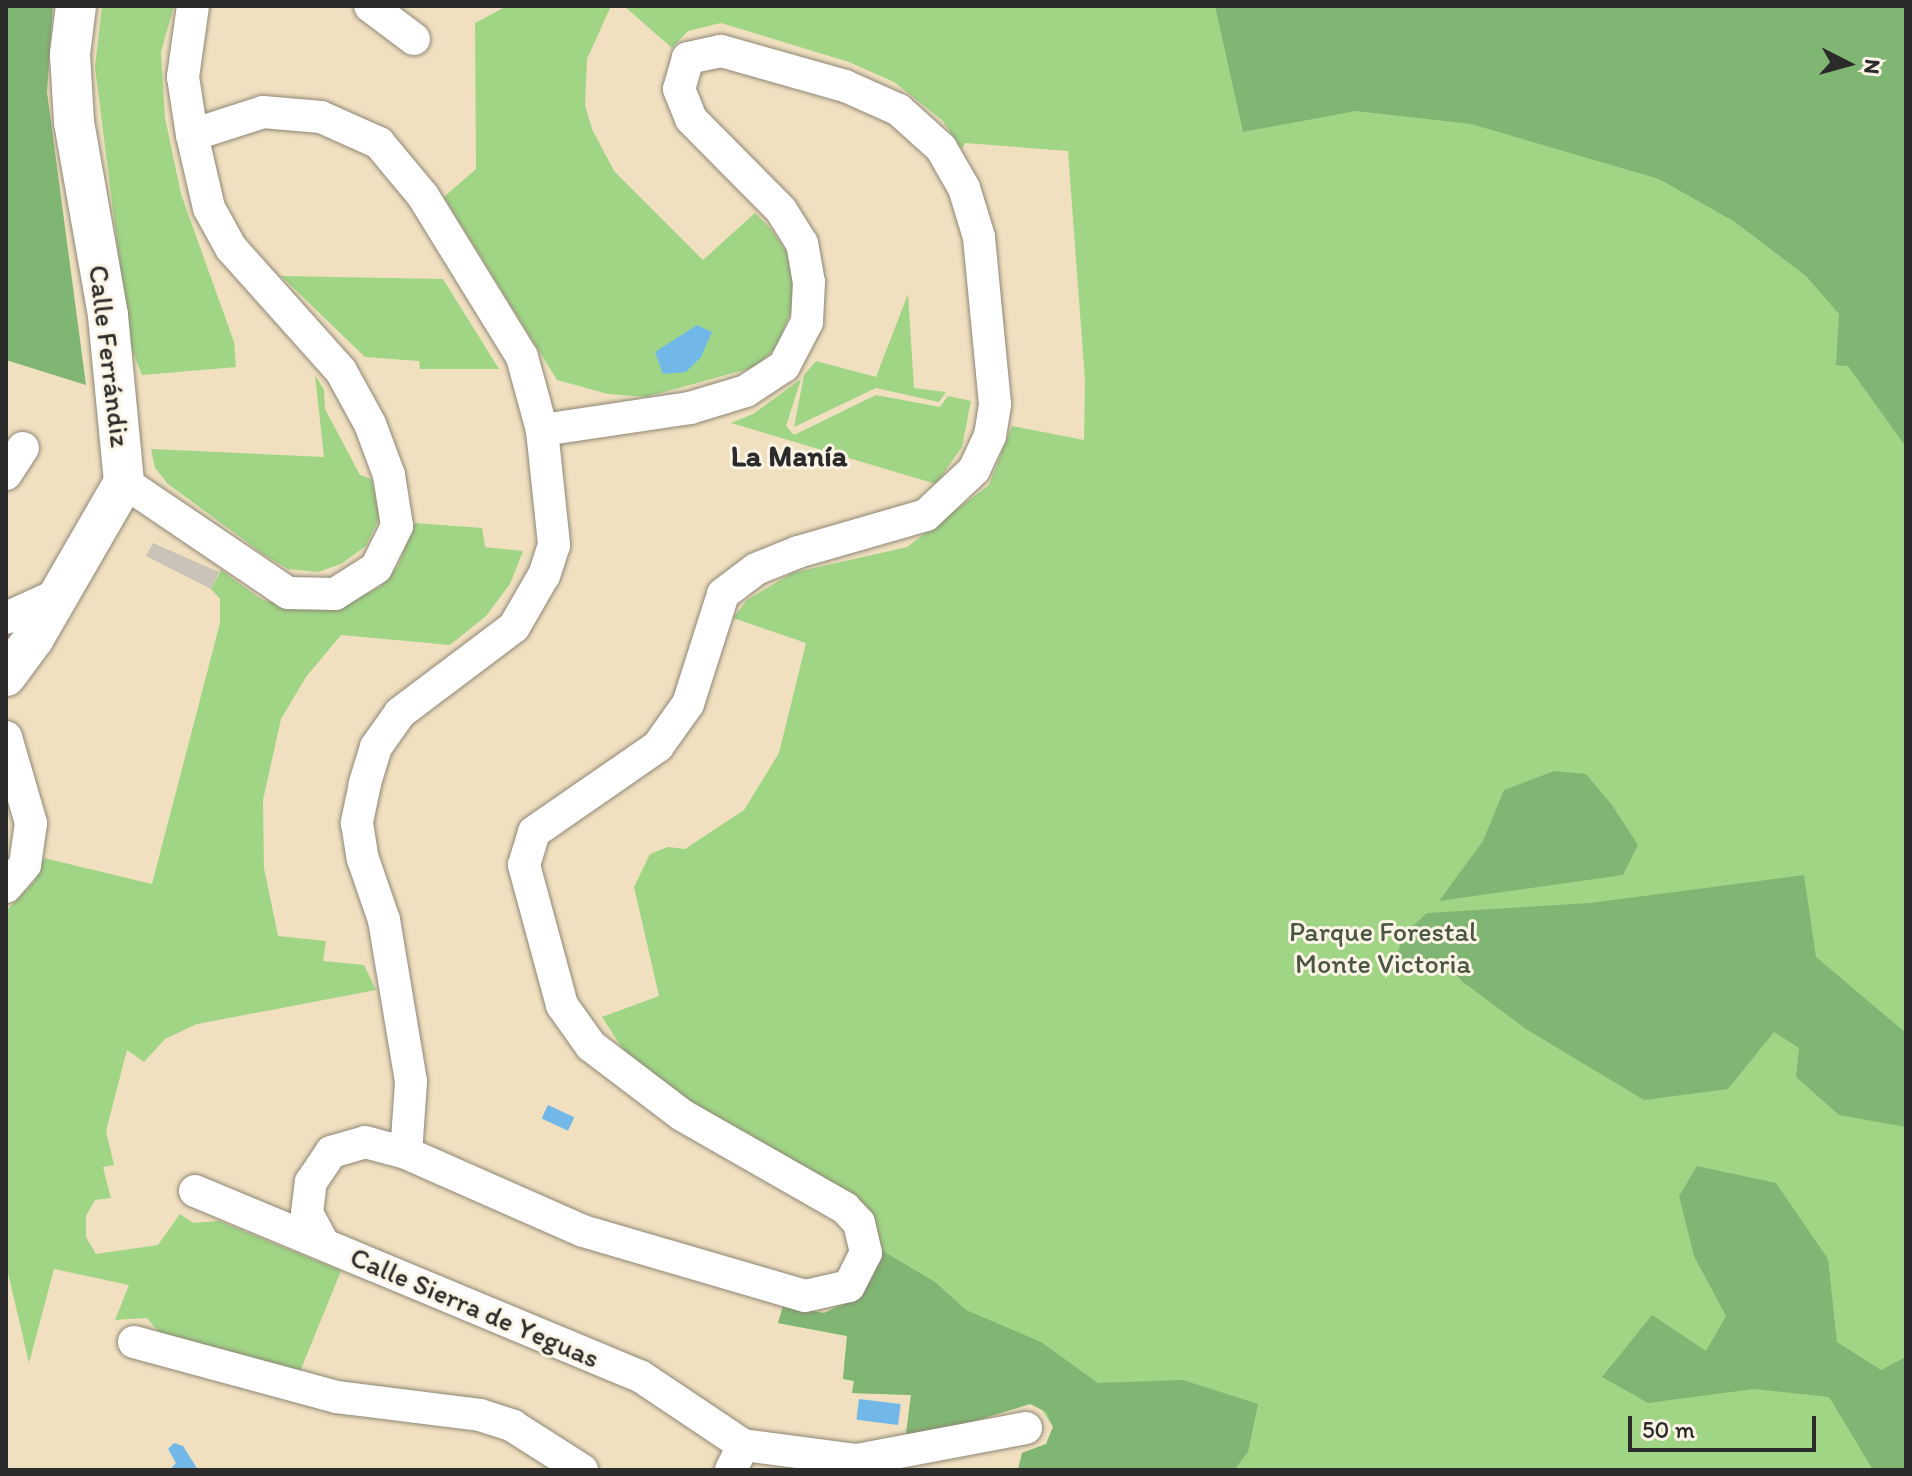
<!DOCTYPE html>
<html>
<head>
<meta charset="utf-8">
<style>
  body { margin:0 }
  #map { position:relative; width:1912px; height:1476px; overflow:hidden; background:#f0e0c0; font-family:Itim,sans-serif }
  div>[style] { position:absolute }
  .industrial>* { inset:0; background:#cac3b8 }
  .green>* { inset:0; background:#a0d586 }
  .forest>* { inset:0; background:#80b673 }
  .water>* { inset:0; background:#71b7e8; transform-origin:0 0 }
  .roads { filter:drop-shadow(0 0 2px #8e8676) drop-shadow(0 0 2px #8e8676) }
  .minor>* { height:32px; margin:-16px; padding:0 16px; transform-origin:16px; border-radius:16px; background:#fff }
  .major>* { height:40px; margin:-20px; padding:0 20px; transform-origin:20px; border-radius:20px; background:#fff }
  span { translate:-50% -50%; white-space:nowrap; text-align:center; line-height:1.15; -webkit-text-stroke:6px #fcf5e5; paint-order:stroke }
  .street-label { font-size:28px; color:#2b2b2b }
  .park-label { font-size:28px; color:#485642 }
  .neighbourhood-label { font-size:30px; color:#2b2b2b; font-weight:700 }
  .frame { position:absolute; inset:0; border:8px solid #2b2b2b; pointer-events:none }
  .north { position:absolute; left:1808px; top:24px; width:80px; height:80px; -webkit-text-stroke:6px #fcf5e5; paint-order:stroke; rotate:96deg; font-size:22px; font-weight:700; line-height:32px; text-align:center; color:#2b2b2b }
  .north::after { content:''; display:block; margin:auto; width:28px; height:36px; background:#2b2b2b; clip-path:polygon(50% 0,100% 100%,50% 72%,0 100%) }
  .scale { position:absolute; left:1628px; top:1416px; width:188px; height:36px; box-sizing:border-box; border:4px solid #2b2b2b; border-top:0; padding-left:10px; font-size:24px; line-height:28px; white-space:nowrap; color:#2b2b2b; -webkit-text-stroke:6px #fcf5e5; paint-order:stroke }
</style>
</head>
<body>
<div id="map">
  <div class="industrial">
    <div style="clip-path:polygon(153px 543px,219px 572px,211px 589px,146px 556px)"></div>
  </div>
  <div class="green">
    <div style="clip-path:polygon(102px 6px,174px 6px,161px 52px,165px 118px,181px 194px,234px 342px,236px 367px,142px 375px,130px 345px,95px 67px)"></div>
    <div style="clip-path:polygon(507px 6px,611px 6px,587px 59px,585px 105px,592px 129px,614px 171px,703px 260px,755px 213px,770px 228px,790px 257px,794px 304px,776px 348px,755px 367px,646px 397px,608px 394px,557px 380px,444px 197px,476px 169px,475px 23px)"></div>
    <div style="clip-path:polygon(624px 6px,1906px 6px,1906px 1470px,1018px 1470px,1022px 1453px,1046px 1444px,1053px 1427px,1040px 1407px,1030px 1404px,905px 1442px,911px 1395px,852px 1393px,854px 1381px,843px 1379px,847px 1336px,778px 1323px,783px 1306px,824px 1313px,856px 1295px,856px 1198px,691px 1106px,622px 1048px,602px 1017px,659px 996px,634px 887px,650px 854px,668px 847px,685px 849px,744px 810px,779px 753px,806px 643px,733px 618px,747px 600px,792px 573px,907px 547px,989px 485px,1012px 426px,1084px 440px,1085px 381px,1068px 151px,965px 143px,962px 149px,942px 120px,894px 82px,849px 62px,721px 23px,688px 31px,672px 48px)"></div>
    <div style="clip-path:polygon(281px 276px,443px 279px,499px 369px,420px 369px,419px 361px,365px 357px)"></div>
    <div style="clip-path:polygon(908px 294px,914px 388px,946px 392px,939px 402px,876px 388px,794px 427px,804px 375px,816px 361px,876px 377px)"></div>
    <div style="clip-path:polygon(315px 375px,324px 390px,325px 409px,360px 475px,371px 479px,380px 517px,366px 546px,341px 564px,318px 572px,288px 569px,263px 554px,168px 484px,155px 468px,151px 449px,324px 457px)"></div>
    <div style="clip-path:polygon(801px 379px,786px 426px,794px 435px,876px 395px,940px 407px,948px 396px,971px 401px,962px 447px,936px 484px,731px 423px,753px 414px)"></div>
    <div style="clip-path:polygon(415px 523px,482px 528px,485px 547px,523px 551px,510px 584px,486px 616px,450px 645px,341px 635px,306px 677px,281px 719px,263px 800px,264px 868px,278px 936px,326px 941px,323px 961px,364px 965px,376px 990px,197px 1024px,165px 1039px,144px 1062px,127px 1050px,106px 1131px,114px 1165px,103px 1167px,111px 1198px,95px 1200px,86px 1216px,86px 1237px,96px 1254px,158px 1245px,180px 1214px,193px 1223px,219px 1221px,341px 1271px,299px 1374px,162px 1336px,147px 1318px,115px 1320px,129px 1285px,54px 1269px,29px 1363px,8px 1273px,6px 911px,34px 882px,44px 858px,152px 884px,220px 623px,220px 599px,211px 589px,221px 570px,261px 599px,297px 610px,335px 608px,380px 587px,398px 566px)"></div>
  </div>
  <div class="forest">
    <div style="clip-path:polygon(6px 6px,53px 6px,47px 92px,86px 385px,6px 360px)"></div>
    <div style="clip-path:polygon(1215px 6px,1906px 6px,1906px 447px,1848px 366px,1836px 365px,1839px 314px,1806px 276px,1735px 222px,1659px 179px,1471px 124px,1356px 111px,1243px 132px)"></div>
    <div style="clip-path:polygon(1554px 771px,1586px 774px,1612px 805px,1638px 845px,1623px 875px,1439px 901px,1483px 841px,1504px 790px)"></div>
    <div style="clip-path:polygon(1804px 875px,1816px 957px,1906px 1033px,1906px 1127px,1839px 1115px,1796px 1077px,1799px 1048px,1774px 1032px,1728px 1089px,1644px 1100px,1526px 1029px,1463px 982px,1445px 962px,1410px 964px,1397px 955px,1403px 935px,1427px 913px,1590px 903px)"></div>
    <div style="clip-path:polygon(1697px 1166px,1776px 1183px,1828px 1259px,1837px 1342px,1881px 1370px,1906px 1357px,1906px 1470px,1873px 1470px,1829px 1397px,1754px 1389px,1648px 1403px,1602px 1377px,1652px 1315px,1706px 1351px,1726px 1316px,1694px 1256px,1679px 1196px)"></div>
    <div style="clip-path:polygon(876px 1247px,935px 1282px,966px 1310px,1041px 1342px,1098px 1383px,1183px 1380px,1258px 1404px,1248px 1452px,1234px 1470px,1018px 1470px,1022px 1453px,1046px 1444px,1053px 1427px,1046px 1412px,1030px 1404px,905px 1442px,911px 1395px,852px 1393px,854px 1381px,843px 1379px,847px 1336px,778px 1323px,783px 1306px,824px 1313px,844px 1305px,856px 1296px)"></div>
  </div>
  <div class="water">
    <div style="clip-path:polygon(697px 325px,712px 332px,701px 357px,686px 372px,663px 374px,655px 352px)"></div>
    <div style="left:548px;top:1105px;width:29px;height:15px;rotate:25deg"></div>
    <div style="left:859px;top:1399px;width:42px;height:21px;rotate:7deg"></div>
    <div style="clip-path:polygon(174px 1443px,183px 1446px,198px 1470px,170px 1470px,176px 1463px,168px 1449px)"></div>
  </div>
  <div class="roads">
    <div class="minor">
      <div style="left:370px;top:6px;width:55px;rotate:36.9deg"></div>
      <div style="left:192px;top:135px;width:59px;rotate:-98.8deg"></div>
      <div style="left:183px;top:77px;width:72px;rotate:-82deg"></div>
      <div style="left:6px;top:474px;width:31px;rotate:-57deg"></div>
      <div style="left:124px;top:482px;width:198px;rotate:34.1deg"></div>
      <div style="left:288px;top:593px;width:47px;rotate:1.2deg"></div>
      <div style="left:335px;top:594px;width:49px;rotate:-32.4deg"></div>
      <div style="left:376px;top:568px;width:47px;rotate:-63.4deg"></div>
      <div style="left:397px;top:526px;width:52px;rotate:-98.9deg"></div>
      <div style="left:389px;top:475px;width:54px;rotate:-110.4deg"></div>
      <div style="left:370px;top:424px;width:60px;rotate:-118.7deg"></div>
      <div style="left:341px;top:371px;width:165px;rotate:-131.8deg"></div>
      <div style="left:231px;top:248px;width:46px;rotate:-118.8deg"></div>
      <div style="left:209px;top:208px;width:75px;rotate:-103.1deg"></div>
      <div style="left:192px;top:135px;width:75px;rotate:-17.9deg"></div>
      <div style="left:263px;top:112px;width:58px;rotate:4.9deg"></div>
      <div style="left:321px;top:117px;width:64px;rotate:24.1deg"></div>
      <div style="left:379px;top:143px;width:69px;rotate:50.3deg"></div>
      <div style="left:423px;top:196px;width:189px;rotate:58.4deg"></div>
      <div style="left:522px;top:357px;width:76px;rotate:74.7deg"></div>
      <div style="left:542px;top:430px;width:116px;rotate:84deg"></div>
      <div style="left:554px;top:545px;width:32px;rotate:108deg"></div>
      <div style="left:544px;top:575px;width:60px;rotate:120deg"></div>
      <div style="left:514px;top:627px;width:143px;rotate:143deg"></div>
      <div style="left:400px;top:713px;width:42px;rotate:125.2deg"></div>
      <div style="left:376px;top:747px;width:39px;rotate:107deg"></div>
      <div style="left:365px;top:784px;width:40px;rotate:102deg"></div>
      <div style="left:357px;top:823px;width:36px;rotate:81deg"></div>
      <div style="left:363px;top:859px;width:65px;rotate:71deg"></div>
      <div style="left:384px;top:920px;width:164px;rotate:80.5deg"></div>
      <div style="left:411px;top:1082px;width:71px;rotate:94deg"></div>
      <div style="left:6px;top:618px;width:54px;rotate:-24.2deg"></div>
      <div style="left:6px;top:737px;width:90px;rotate:73.8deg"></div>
      <div style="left:31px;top:823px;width:42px;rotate:98.1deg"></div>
      <div style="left:25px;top:865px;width:29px;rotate:131deg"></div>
      <div style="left:195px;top:1191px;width:482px;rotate:22.6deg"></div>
      <div style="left:640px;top:1376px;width:124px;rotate:33.8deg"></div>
      <div style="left:323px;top:1243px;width:34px;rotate:-118deg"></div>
      <div style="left:307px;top:1213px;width:31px;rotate:-83deg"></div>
      <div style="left:311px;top:1182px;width:36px;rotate:-56deg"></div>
      <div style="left:331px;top:1152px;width:35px;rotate:-16deg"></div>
      <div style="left:365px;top:1142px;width:42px;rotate:15deg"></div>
      <div style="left:406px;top:1153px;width:193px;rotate:23.8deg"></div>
      <div style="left:583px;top:1231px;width:231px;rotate:16.3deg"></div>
      <div style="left:805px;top:1296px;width:45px;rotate:-12.8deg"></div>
      <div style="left:849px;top:1286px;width:37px;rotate:-63deg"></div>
      <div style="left:866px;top:1253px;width:31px;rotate:-103deg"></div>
      <div style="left:859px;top:1223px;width:21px;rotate:-133deg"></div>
      <div style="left:845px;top:1208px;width:188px;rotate:-150.3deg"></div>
      <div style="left:682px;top:1115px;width:114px;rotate:-142.8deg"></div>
      <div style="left:591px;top:1046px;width:50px;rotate:-125.3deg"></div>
      <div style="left:562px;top:1005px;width:145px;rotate:-105.2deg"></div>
      <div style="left:524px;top:865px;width:34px;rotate:-73deg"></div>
      <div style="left:534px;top:832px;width:151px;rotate:-34.7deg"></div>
      <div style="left:658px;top:746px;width:52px;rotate:-54.5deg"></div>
      <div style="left:688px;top:704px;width:115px;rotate:-72.3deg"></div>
      <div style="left:723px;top:594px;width:41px;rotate:-37.1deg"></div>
      <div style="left:756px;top:569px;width:45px;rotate:-22deg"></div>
      <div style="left:798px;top:552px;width:133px;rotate:-16.1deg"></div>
      <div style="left:926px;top:515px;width:66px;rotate:-43.2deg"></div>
      <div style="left:974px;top:470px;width:38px;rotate:-65deg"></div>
      <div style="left:990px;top:436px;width:32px;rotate:-81deg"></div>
      <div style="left:995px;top:404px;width:168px;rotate:-95.5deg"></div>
      <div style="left:979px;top:237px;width:51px;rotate:-107deg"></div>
      <div style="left:964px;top:188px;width:46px;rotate:-119.9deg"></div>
      <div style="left:941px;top:148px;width:57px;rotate:-137.9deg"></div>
      <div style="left:899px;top:110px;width:59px;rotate:-156deg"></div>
      <div style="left:845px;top:86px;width:129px;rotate:-164.2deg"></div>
      <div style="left:721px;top:51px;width:34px;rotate:168deg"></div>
      <div style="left:688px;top:58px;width:32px;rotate:106deg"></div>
      <div style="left:679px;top:89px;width:32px;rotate:68deg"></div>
      <div style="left:691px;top:119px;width:128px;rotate:45.3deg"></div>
      <div style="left:781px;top:210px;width:39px;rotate:58deg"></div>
      <div style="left:802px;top:243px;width:40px;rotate:80deg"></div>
      <div style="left:809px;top:282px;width:40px;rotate:92.9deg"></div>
      <div style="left:807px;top:322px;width:50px;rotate:117.6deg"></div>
      <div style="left:784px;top:366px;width:45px;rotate:146.7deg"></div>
      <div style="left:746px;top:391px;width:59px;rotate:163.1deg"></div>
      <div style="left:690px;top:408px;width:150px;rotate:171.5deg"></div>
      <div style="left:134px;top:1342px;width:209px;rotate:15.2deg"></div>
      <div style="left:336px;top:1397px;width:145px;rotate:7.1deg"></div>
      <div style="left:480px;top:1415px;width:35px;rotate:18deg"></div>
      <div style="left:513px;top:1426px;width:82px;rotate:32.5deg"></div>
      <div style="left:731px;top:1470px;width:28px;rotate:-64deg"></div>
      <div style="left:743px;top:1445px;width:115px;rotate:7.5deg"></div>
      <div style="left:857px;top:1460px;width:172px;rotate:-10.7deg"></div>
    </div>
    <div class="major">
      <div style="left:6px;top:676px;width:47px;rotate:-53.6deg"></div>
      <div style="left:34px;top:638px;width:180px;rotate:-60deg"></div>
      <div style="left:124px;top:482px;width:168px;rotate:-95.5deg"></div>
      <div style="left:108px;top:315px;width:196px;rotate:-100deg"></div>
      <div style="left:74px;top:122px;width:68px;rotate:-93.4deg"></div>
      <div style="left:70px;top:54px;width:48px;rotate:-82.9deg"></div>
    </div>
  </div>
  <div class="street-label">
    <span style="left:110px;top:356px;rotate:83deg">Calle Ferrándiz</span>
    <span style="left:475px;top:1307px;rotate:23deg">Calle Sierra de Yeguas</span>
  </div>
  <div class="park-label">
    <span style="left:1383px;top:947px">Parque Forestal<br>Monte Victoria</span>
  </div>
  <div class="neighbourhood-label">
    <span style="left:789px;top:456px">La Manía</span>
  </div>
  <div class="frame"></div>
  <div class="north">N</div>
  <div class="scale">50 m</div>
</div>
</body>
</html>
